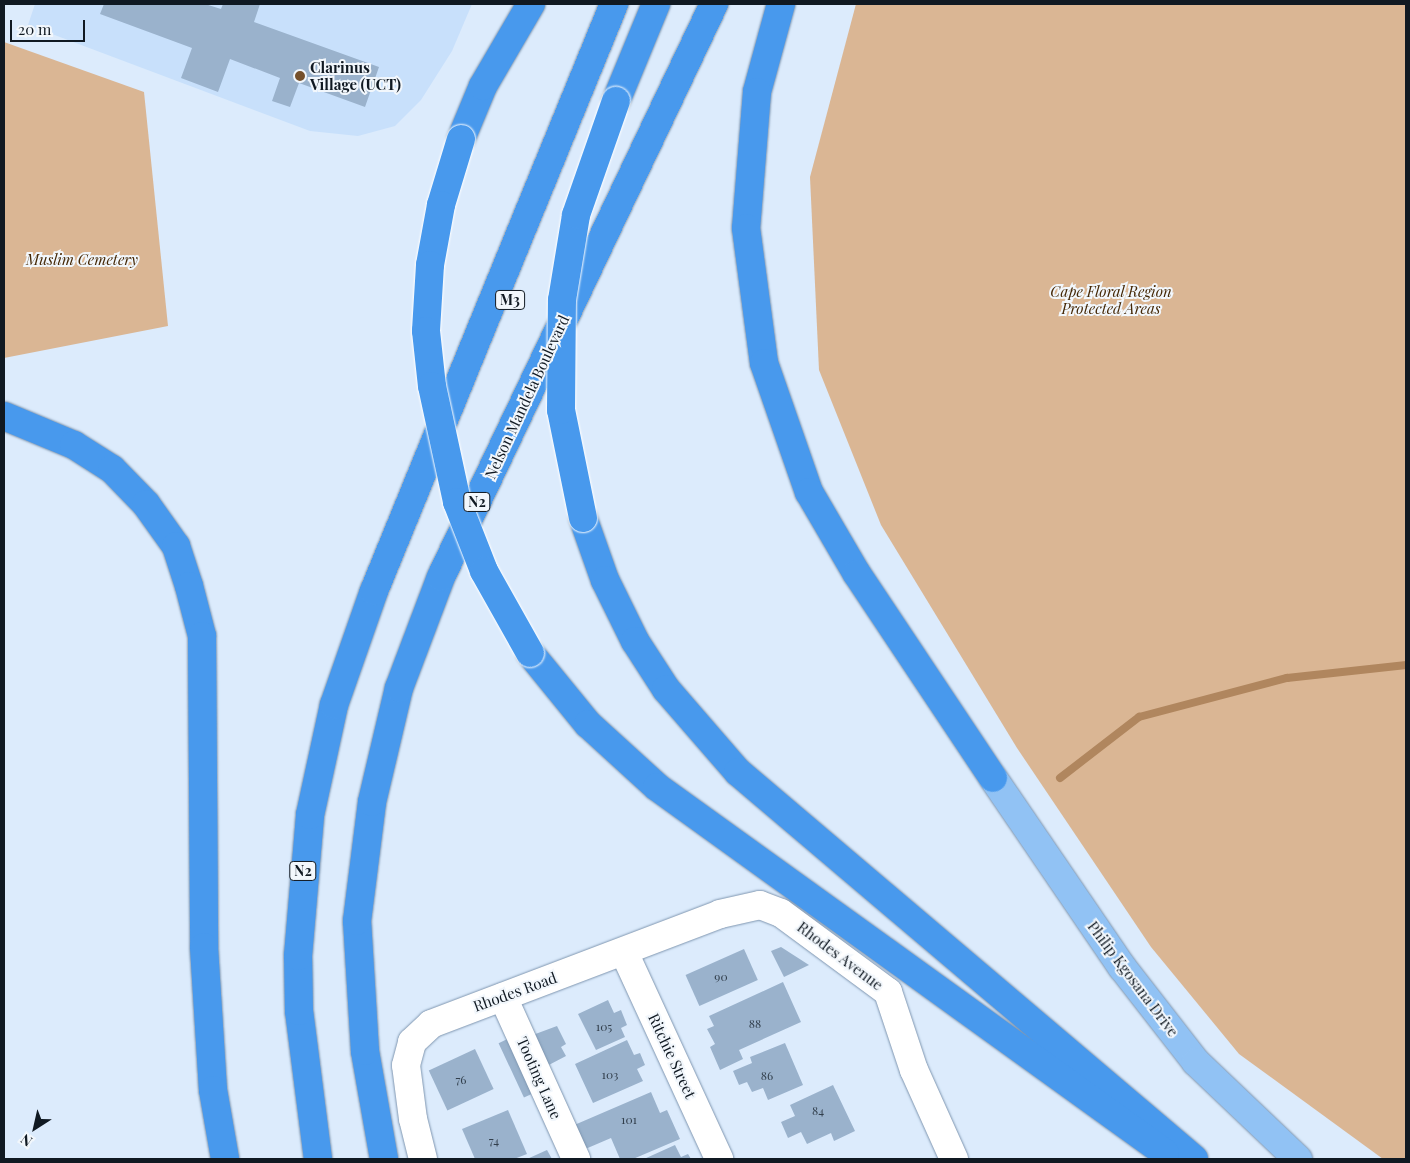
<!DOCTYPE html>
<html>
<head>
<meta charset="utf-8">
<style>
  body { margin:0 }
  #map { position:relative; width:1410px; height:1163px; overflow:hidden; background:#dcebfc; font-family:"Playfair Display",serif }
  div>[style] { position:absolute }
  .built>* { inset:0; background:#c8e0fb }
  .green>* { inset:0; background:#dab694 }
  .stream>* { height:8px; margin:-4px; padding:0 4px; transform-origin:4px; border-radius:4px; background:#b0865e }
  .building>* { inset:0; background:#9ab2cc; transform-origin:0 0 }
  .roads { filter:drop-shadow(0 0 1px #7f96b0) drop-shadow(0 0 1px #7f96b0) }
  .minor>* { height:28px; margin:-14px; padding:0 14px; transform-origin:14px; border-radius:14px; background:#fff }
  .major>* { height:28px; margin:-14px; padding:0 14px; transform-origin:14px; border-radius:14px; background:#91c2f4 }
  .highway>* { height:28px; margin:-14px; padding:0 14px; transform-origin:14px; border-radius:14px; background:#4899ed }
  .bridges { filter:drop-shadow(0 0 1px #fff) drop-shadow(0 0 1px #fff) }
  .highway-bridge>* { height:28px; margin:-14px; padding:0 14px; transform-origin:14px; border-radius:14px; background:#4899ed }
  .dots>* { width:14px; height:14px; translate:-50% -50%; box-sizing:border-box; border:2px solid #f2f7fc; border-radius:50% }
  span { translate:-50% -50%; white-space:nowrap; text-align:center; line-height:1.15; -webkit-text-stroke:4px #f2f7fc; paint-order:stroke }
  .number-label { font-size:12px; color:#323f4c }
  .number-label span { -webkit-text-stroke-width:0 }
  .shield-label span { padding:1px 4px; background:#f2f7fc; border:1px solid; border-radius:4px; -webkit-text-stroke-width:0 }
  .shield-label { font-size:14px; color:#101922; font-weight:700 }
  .poi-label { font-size:15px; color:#101922; font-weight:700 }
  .left { translate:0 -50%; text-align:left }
  .park-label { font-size:15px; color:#442705; font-style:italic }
  .street-label { font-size:15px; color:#101922 }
  .frame { position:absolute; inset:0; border:5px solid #101922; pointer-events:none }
  .north { position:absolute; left:10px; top:1103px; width:50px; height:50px; -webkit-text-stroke:4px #f2f7fc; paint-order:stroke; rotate:215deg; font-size:14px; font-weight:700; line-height:20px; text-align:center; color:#101922 }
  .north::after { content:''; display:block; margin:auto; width:18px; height:22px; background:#101922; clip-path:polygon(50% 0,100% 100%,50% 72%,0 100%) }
  .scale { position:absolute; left:10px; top:20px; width:75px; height:22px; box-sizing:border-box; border:2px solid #101922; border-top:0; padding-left:6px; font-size:15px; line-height:18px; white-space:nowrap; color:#101922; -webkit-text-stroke:4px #f2f7fc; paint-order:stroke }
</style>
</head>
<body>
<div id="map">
  <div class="built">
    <div style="clip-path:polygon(35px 4px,472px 4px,452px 51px,421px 100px,395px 126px,358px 136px,310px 131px,28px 25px)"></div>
  </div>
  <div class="green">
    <div style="clip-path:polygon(856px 4px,1406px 4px,1406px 1159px,1383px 1159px,1239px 1054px,1151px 947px,1017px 748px,881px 525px,819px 370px,810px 177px)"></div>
    <div style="clip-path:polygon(4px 42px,144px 92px,168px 326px,4px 358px)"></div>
  </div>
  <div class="stream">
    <div style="left:1060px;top:778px;width:100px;rotate:-37.7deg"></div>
    <div style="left:1139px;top:717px;width:153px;rotate:-14.8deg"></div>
    <div style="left:1287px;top:678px;width:120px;rotate:-6.2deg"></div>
  </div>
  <div class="building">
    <div style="clip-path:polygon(104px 4px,205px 4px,221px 9px,223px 4px,260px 4px,254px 22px,379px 67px,365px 107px,299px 83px,290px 107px,272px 101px,280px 78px,230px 59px,218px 92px,181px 78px,192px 48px,100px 14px)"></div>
    <div style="clip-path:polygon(781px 947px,809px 965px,784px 977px,771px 951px)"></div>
    <div style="left:744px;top:949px;width:34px;height:64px;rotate:66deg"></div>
    <div style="clip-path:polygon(783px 982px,801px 1022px,739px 1050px,743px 1059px,720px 1070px,710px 1047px,715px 1044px,707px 1029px,714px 1026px,709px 1016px)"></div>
    <div style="clip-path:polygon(608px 1000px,614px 1013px,621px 1010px,627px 1025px,621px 1028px,625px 1037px,596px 1050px,578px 1014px)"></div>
    <div style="clip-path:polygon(557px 1026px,566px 1044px,561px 1047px,566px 1056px,545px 1067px,530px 1036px)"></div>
    <div style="left:514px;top:1036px;width:60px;height:17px;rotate:65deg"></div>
    <div style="clip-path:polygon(627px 1040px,634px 1055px,640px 1053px,645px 1065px,637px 1069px,643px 1081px,593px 1103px,575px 1064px)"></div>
    <div style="clip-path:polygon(785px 1043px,803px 1085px,768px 1100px,763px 1088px,752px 1092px,747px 1082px,739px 1085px,733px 1071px,752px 1063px,750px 1057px)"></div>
    <div style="left:475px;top:1049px;width:44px;height:51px;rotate:65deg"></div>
    <div style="clip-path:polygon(833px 1085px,855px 1131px,834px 1141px,831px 1133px,807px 1144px,801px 1132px,788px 1138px,781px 1122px,795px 1116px,790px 1105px)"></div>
    <div style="clip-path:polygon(651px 1092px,660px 1113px,667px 1110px,680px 1139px,633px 1159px,620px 1159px,611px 1138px,583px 1150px,572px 1126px)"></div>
    <div style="clip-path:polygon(508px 1110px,527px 1154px,514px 1159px,475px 1159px,462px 1129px)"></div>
    <div style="clip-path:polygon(675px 1145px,681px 1157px,688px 1154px,691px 1159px,644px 1159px)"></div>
    <div style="clip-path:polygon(547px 1150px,552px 1159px,527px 1159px)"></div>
  </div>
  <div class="roads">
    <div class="minor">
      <div style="left:624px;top:952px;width:228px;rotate:65.3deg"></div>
      <div style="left:503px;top:997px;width:178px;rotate:65.7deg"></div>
      <div style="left:423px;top:1159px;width:41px;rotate:-104deg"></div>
      <div style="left:413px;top:1119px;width:54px;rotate:-97.4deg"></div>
      <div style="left:406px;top:1065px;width:24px;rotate:-75deg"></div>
      <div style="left:412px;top:1042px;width:26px;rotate:-43deg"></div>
      <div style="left:431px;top:1024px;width:309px;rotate:-20.8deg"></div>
      <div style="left:720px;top:914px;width:41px;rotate:-12.7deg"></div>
      <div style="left:760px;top:905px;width:22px;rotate:21deg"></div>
      <div style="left:781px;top:913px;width:133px;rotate:36.4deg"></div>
      <div style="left:888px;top:992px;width:82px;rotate:71.6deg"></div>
      <div style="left:914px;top:1070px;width:98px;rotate:65.8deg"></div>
    </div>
    <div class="major">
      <div style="left:993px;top:778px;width:229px;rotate:55.7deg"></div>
      <div style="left:1122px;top:967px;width:120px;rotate:52.1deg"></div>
      <div style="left:1196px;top:1062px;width:141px;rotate:43.6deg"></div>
    </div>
    <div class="highway">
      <div style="left:781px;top:4px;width:91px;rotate:105.3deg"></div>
      <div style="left:757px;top:92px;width:136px;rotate:94.6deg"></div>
      <div style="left:746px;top:228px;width:136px;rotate:82.4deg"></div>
      <div style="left:764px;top:363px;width:137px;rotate:70.8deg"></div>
      <div style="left:809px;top:492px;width:95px;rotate:59.7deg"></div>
      <div style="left:857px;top:574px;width:245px;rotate:56.3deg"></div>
      <div style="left:616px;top:101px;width:105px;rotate:-67.6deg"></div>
      <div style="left:461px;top:139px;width:57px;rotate:-67.5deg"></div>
      <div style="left:483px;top:86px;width:95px;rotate:-59.7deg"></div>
      <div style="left:4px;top:416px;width:76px;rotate:22.5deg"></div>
      <div style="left:74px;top:445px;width:45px;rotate:32.3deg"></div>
      <div style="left:112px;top:469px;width:49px;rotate:45.8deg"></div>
      <div style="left:146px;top:504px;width:52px;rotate:54.5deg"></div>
      <div style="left:176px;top:546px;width:42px;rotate:72deg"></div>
      <div style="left:189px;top:586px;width:52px;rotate:75.4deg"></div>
      <div style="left:202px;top:636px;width:311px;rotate:89.6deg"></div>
      <div style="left:204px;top:947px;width:143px;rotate:86.4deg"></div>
      <div style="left:213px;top:1090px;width:70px;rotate:80.1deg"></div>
      <div style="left:583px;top:518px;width:66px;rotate:70.5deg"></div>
      <div style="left:605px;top:580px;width:68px;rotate:63.8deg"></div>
      <div style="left:635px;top:641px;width:57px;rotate:57.1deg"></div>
      <div style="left:666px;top:689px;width:110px;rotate:49.1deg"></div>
      <div style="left:738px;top:772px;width:598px;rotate:40.32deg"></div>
      <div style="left:530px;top:653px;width:92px;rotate:50.8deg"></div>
      <div style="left:588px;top:724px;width:93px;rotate:42.4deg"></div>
      <div style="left:657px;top:787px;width:626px;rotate:35.77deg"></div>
      <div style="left:318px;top:1159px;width:149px;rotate:-97.3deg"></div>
      <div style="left:299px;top:1011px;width:55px;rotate:-91deg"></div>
      <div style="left:298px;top:956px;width:142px;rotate:-85.1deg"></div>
      <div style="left:310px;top:815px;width:113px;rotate:-77.7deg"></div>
      <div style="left:334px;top:705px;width:121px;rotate:-70.7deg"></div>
      <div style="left:374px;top:591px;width:634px;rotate:-67.76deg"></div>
      <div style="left:384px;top:1159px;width:110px;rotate:-100deg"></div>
      <div style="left:365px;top:1051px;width:130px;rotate:-93.5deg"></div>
      <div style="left:357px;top:921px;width:120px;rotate:-82.8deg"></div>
      <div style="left:372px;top:802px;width:117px;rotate:-76.7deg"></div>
      <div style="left:399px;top:688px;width:119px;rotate:-69.3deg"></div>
      <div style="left:441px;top:577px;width:635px;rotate:-64.53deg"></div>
    </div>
  </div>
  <div class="bridges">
    <div class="highway-bridge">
      <div style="left:461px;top:139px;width:69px;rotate:106.9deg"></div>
      <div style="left:441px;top:205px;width:61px;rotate:100.4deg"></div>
      <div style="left:430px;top:265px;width:66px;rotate:93.5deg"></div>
      <div style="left:426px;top:331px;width:55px;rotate:83.8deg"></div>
      <div style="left:432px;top:386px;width:119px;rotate:77.8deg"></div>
      <div style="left:457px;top:502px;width:74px;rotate:68.6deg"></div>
      <div style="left:484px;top:571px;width:94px;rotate:60.7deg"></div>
      <div style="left:583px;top:518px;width:110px;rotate:-101.5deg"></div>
      <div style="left:561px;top:410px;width:110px;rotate:-89.5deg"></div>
      <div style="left:562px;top:300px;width:86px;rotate:-80.6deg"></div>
      <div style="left:576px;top:215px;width:121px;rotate:-70.7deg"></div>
    </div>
  </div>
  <div class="dots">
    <div style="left:300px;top:76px;background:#75502b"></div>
  </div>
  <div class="number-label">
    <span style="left:721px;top:977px">90</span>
    <span style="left:755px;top:1024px">88</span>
    <span style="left:604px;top:1027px">105</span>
    <span style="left:610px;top:1075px">103</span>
    <span style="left:767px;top:1076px">86</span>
    <span style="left:461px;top:1080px">76</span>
    <span style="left:818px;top:1111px">84</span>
    <span style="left:629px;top:1120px">101</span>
    <span style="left:494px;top:1141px">74</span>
  </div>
  <div class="shield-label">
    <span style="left:510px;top:300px">M3</span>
    <span style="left:477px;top:502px">N2</span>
    <span style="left:303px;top:871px">N2</span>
  </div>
  <div class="poi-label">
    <span class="left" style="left:310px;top:76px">Clarinus<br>Village (UCT)</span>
  </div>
  <div class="park-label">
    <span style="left:82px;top:260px">Muslim Cemetery</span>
    <span style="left:1111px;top:300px">Cape Floral Region<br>Protected Areas</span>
  </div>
  <div class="street-label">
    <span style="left:527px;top:397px;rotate:-65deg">Nelson Mandela Boulevard</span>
    <span style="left:840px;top:956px;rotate:37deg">Rhodes Avenue</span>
    <span style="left:1133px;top:979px;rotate:53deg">Philip Kgosana Drive</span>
    <span style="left:515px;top:992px;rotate:-20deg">Rhodes Road</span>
    <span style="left:672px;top:1056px;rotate:65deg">Ritchie Street</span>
    <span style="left:539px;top:1078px;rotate:66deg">Tooting Lane</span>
  </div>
  <div class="frame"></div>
  <div class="north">N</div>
  <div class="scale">20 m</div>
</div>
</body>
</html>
